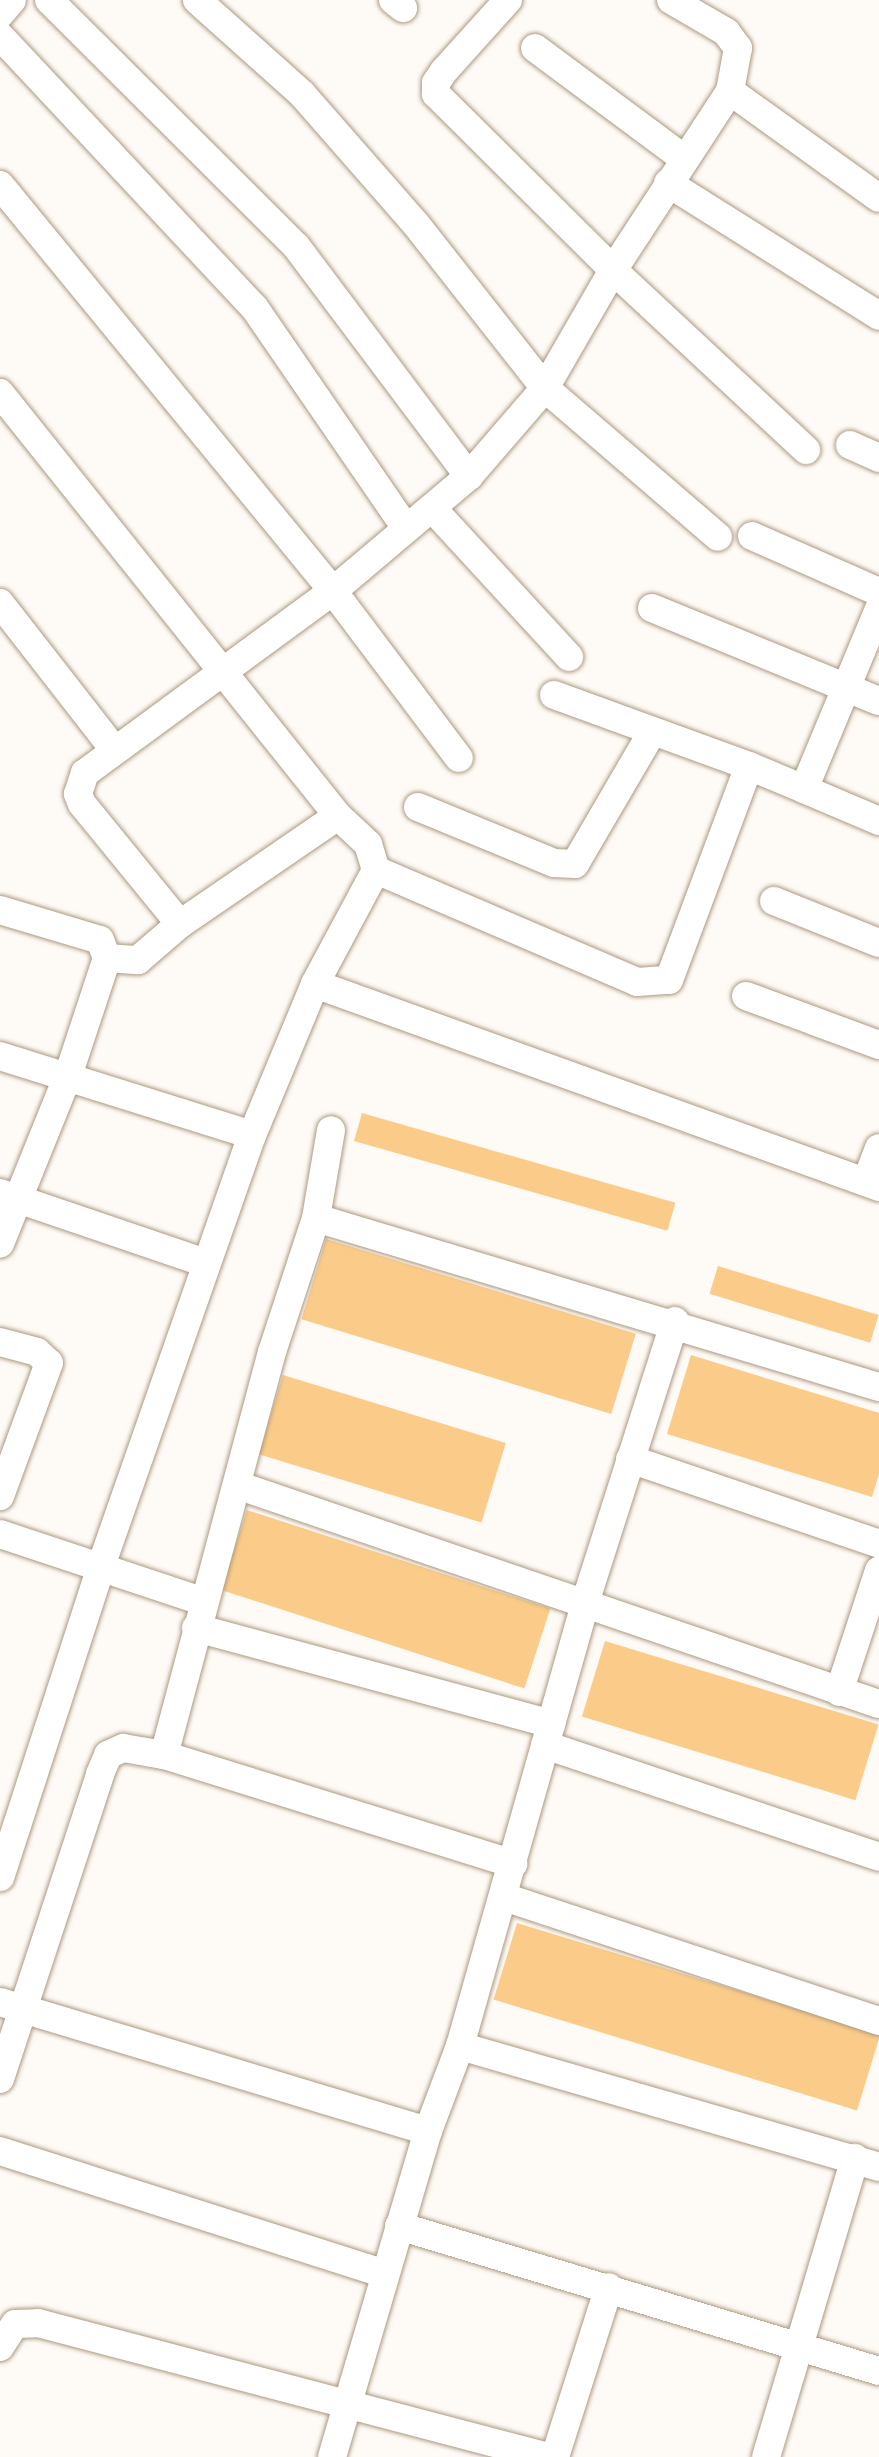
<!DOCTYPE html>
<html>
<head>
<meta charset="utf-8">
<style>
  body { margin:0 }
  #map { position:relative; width:879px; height:2457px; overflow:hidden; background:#fefaf5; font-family:Barlow,sans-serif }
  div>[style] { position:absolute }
  .building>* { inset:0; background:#fbcc89; transform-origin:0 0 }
  .roads { filter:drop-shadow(0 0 2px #ab9981) drop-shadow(0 0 2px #ab9981) }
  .minor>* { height:28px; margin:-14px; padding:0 14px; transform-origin:14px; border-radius:14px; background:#fff }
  span { translate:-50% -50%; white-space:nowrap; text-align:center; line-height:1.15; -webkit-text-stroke:4.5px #fff; paint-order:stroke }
</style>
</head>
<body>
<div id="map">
  <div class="building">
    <div style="left:362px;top:1113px;width:326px;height:29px;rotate:16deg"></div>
    <div style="left:326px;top:1239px;width:324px;height:84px;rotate:17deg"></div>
    <div style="left:718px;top:1266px;width:168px;height:29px;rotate:17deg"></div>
    <div style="clip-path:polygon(691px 1355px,879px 1413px,879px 1474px,872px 1497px,667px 1434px)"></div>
    <div style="left:283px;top:1375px;width:233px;height:83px;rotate:17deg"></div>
    <div style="left:247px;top:1510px;width:319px;height:84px;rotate:18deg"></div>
    <div style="left:605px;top:1641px;width:286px;height:79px;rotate:17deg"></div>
    <div style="left:517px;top:1923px;width:380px;height:80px;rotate:17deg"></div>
  </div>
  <div class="roads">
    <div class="minor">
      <div style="left:49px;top:0;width:349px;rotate:44.9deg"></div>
      <div style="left:296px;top:246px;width:288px;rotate:53.1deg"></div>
      <div style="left:197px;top:0;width:141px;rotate:41.8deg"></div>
      <div style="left:302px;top:94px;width:171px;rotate:48.8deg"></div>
      <div style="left:415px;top:223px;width:210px;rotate:51.8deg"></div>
      <div style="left:545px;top:388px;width:228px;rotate:40.7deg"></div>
      <div style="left:393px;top:0;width:13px;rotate:39deg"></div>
      <div style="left:508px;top:0;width:96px;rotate:132deg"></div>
      <div style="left:444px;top:71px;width:14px;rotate:124deg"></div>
      <div style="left:436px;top:83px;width:11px;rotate:90deg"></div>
      <div style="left:436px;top:94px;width:250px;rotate:44.8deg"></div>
      <div style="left:613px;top:270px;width:264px;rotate:43deg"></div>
      <div style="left:671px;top:0;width:64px;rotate:30.2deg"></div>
      <div style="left:726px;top:32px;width:20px;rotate:53deg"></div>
      <div style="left:738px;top:48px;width:44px;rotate:100.5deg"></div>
      <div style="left:0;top:14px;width:18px;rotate:-49deg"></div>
      <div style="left:0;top:36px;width:371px;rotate:46.9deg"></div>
      <div style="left:254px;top:307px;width:268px;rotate:55.5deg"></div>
      <div style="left:535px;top:48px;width:184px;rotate:36.6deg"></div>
      <div style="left:668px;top:183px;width:249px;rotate:32.2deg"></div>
      <div style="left:0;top:185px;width:525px;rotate:50.64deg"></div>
      <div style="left:333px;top:591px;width:209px;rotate:53deg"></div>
      <div style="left:0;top:393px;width:541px;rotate:51.37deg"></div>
      <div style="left:338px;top:816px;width:41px;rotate:43deg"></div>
      <div style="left:368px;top:844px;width:27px;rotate:73deg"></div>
      <div style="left:376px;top:870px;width:129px;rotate:118.2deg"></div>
      <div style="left:315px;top:984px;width:164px;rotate:112.6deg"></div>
      <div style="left:252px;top:1135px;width:458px;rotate:109.3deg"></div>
      <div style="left:101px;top:1567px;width:326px;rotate:108deg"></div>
      <div style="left:850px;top:445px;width:32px;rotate:24deg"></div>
      <div style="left:433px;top:509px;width:201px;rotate:47.4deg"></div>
      <div style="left:752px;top:536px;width:139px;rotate:23.8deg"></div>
      <div style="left:0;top:603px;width:184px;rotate:52.1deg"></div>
      <div style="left:652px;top:608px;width:245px;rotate:22.3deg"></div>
      <div style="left:554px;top:695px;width:208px;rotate:20deg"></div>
      <div style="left:804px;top:789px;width:82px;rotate:23.1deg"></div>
      <div style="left:418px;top:807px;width:147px;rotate:22.4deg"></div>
      <div style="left:554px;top:863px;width:21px;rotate:3deg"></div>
      <div style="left:575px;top:864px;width:151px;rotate:-59.7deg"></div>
      <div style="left:376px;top:870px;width:284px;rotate:23.2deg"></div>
      <div style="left:637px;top:982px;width:32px;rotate:-4deg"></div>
      <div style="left:669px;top:980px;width:228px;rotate:-69.5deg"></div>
      <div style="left:749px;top:766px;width:60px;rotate:22.7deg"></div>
      <div style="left:804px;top:789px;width:195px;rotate:-67.4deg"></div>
      <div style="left:774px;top:901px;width:113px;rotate:21.8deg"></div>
      <div style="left:0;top:910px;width:104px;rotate:16.7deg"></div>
      <div style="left:100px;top:940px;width:19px;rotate:69deg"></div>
      <div style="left:107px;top:958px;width:121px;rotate:108.3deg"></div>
      <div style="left:69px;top:1073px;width:184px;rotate:112deg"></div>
      <div style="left:180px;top:924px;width:191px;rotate:-34.4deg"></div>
      <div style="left:107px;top:958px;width:31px;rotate:4deg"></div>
      <div style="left:138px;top:960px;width:55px;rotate:-40.6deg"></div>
      <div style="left:180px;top:924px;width:155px;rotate:-129.2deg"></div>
      <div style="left:82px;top:804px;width:11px;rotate:-112deg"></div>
      <div style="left:78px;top:794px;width:22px;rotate:-72deg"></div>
      <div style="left:85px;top:773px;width:308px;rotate:-36.3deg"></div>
      <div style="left:333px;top:591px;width:178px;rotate:-40.2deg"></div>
      <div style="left:469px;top:476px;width:116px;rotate:-49.2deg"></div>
      <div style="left:545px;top:388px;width:136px;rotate:-60deg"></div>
      <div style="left:613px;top:270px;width:214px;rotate:-56.8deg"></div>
      <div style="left:730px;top:91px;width:183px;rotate:35.7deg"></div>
      <div style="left:315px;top:984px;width:599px;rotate:19.8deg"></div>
      <div style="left:746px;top:996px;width:142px;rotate:20.2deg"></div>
      <div style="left:0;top:1056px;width:264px;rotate:17.4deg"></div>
      <div style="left:866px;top:1182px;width:36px;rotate:-69deg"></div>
      <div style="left:0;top:1193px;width:218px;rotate:18.8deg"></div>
      <div style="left:316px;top:1218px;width:588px;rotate:16.71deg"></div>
      <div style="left:0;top:1342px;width:38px;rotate:15deg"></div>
      <div style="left:37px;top:1352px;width:16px;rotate:43deg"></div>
      <div style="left:49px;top:1363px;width:142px;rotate:110.2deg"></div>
      <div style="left:630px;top:1459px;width:263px;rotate:18.8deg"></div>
      <div style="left:237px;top:1485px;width:678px;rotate:18.84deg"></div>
      <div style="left:0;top:1534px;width:212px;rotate:18.4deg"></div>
      <div style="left:196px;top:1628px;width:368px;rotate:15.1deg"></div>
      <div style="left:839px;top:1692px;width:128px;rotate:-71.8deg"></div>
      <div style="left:545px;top:1745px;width:352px;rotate:18.5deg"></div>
      <div style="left:164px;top:1755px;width:417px;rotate:-75deg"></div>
      <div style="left:272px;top:1352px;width:141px;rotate:-71.8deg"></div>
      <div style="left:316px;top:1218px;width:89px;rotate:-80.3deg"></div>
      <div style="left:504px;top:1897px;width:395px;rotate:18.3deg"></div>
      <div style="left:0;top:2002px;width:447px;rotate:16.8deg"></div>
      <div style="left:460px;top:2046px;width:436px;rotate:16.1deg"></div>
      <div style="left:0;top:2079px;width:321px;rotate:-71.8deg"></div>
      <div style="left:100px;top:1774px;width:21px;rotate:-67deg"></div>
      <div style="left:108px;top:1755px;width:17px;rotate:-25deg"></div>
      <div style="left:123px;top:1748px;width:42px;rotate:9.7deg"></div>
      <div style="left:164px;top:1755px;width:366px;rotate:17.3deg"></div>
      <div style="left:0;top:2151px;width:404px;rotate:17.7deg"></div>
      <div style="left:399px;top:2226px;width:501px;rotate:16.81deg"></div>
      <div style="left:0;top:2347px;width:27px;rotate:-57deg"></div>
      <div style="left:15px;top:2324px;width:23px;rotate:-2deg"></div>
      <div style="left:38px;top:2323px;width:527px;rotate:14.72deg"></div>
      <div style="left:332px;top:2457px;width:340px;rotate:-73.6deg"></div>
      <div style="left:428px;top:2131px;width:91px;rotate:-69.4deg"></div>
      <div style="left:460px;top:2046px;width:460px;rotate:-74.2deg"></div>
      <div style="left:585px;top:1603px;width:296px;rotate:-72.3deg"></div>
      <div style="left:555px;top:2457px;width:178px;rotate:-72.4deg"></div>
      <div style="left:766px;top:2457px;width:312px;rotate:-73.4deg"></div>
    </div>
  </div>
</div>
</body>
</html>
